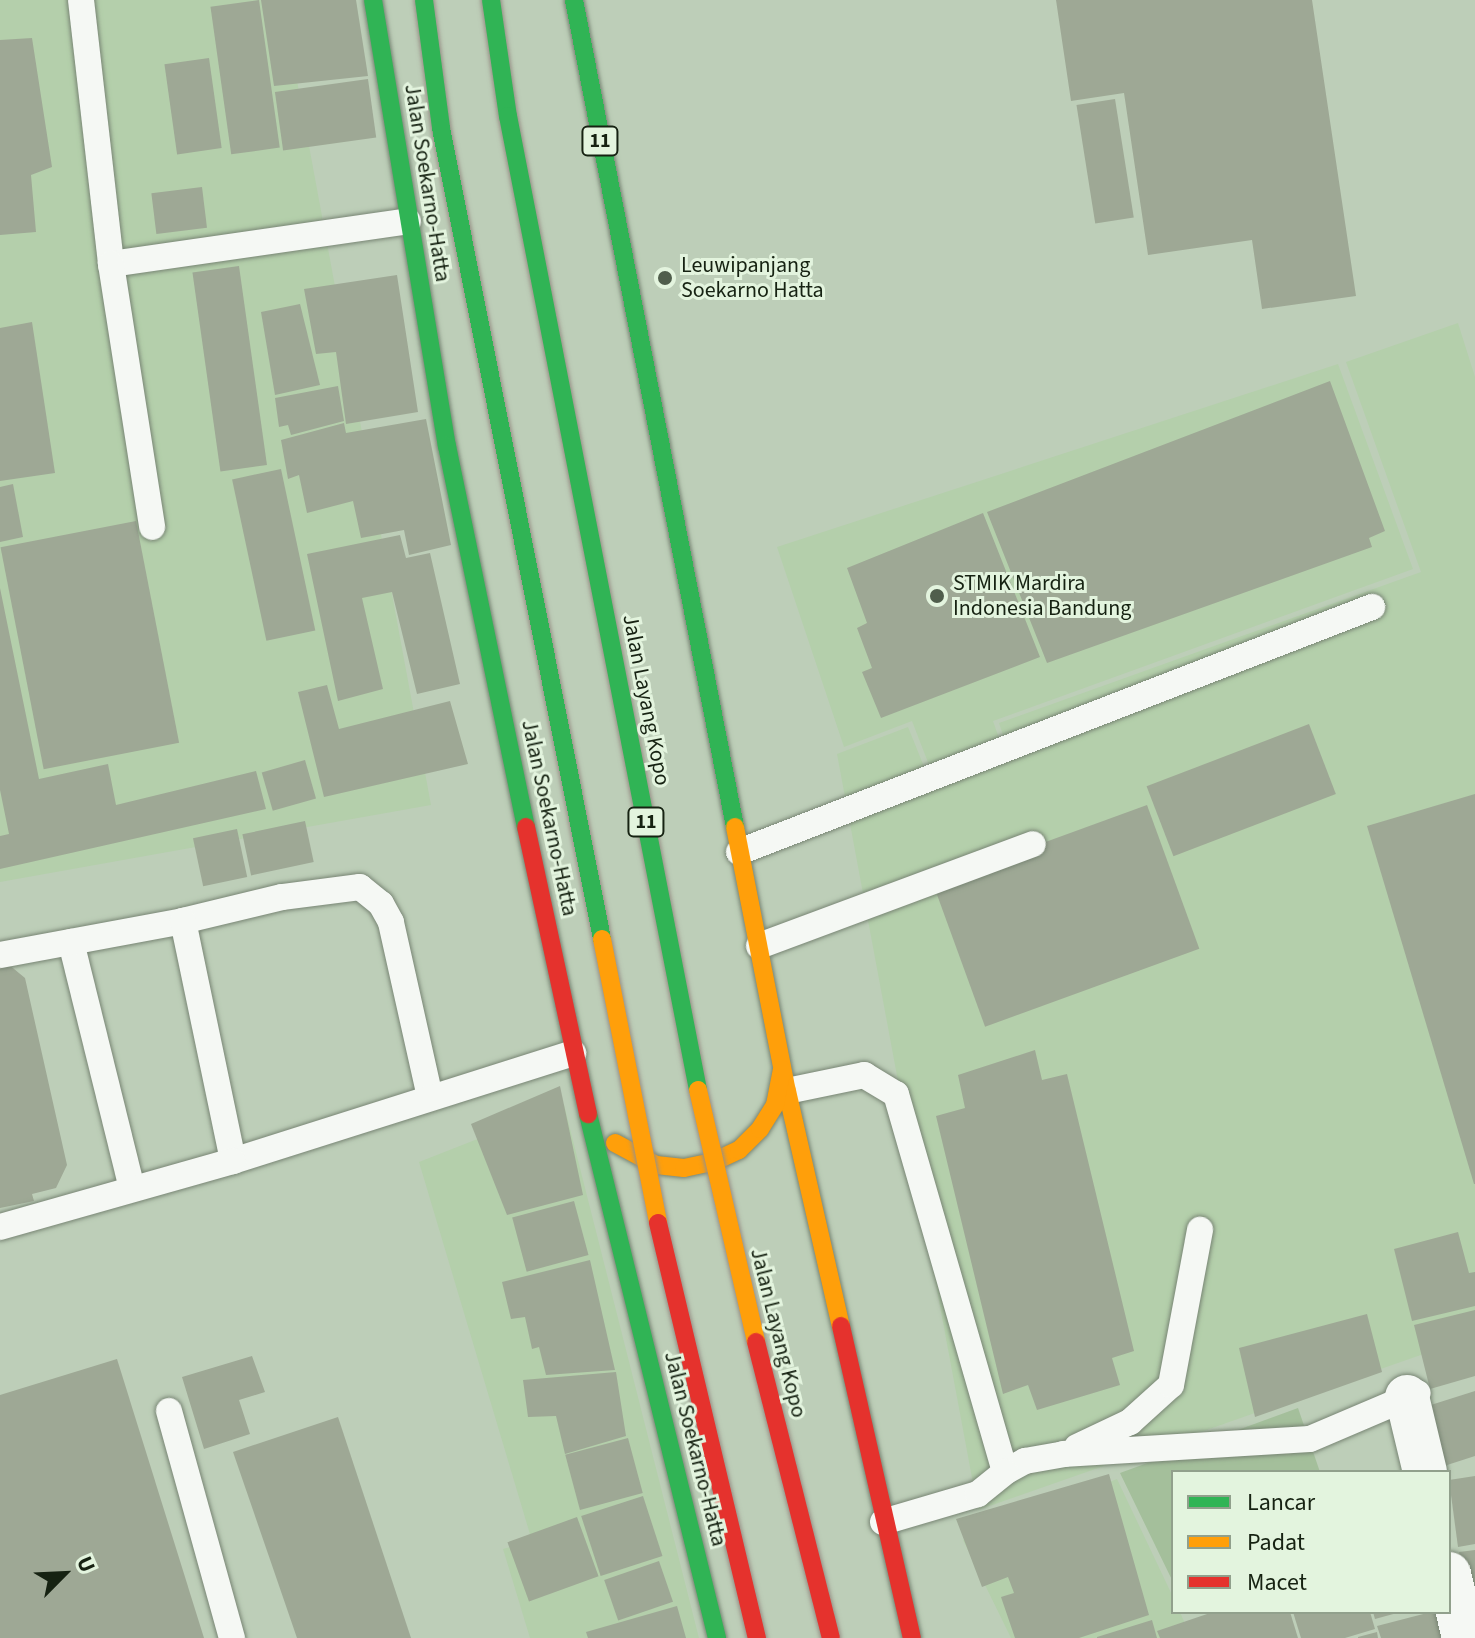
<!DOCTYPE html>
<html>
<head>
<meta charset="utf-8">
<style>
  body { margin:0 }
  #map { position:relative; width:1475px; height:1638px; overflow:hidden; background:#bdceb8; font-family:"Source Sans 3",sans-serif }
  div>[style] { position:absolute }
  .built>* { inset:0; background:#b4cfab }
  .green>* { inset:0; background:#a4bf9b }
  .building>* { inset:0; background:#9ea895; transform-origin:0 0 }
  .roads { filter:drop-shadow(0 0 2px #788574) drop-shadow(0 0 2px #788574) }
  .lane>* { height:26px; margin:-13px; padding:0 13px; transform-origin:13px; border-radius:13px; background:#f5f8f4 }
  .street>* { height:44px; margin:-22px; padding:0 22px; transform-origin:22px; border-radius:22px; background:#f5f8f4 }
  .fast>* { height:18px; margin:-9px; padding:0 9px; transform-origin:9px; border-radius:9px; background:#30b455 }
  .slow>* { height:18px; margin:-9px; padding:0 9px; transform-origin:9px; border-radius:9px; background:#ff9f0a }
  .jam>* { height:18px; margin:-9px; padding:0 9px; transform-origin:9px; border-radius:9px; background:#e5322d }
  .bridges { filter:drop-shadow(0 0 2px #989187) drop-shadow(0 0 2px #989187) }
  .fast-bridge>* { height:18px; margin:-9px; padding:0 9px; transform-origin:9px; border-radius:9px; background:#30b455 }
  .slow-bridge>* { height:18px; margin:-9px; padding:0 9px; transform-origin:9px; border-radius:9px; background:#ff9f0a }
  .jam-bridge>* { height:18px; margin:-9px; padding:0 9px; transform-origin:9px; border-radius:9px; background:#e5322d }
  .dots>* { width:22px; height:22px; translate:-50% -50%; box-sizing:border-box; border:4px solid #e3f4de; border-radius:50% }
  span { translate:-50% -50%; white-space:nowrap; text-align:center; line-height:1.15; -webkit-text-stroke:6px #e3f4de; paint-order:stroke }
  .shield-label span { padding:2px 6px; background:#e3f4de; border:2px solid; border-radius:6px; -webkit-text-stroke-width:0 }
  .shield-label { font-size:20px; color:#162212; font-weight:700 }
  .street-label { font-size:22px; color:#162212 }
  .poi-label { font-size:22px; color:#162212 }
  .left { translate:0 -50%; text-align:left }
  .legend { position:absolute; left:1171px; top:1470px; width:280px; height:144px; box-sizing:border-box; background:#e3f4de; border:2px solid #91a08c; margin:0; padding:10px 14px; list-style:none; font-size:24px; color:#162212 }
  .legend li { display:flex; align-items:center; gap:16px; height:40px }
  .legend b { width:40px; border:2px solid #91a08c }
  .north { position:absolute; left:24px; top:1534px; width:80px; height:80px; -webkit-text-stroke:6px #e3f4de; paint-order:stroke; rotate:66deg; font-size:22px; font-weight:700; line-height:32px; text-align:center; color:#162212 }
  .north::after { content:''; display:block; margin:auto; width:28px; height:36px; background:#162212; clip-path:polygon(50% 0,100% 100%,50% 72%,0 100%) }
</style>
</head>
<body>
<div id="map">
  <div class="built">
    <div style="clip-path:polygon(0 0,282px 0,431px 805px,0 882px)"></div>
    <div style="clip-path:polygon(1458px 323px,1475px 377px,1475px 1336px,978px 1510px,837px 754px,908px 727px,925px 769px,1004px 738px,999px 723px,1421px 572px,1346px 362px)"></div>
    <div style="clip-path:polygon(1338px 364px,1413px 569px,993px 721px,999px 738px,929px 765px,912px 721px,844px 747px,777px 547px)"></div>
    <div style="clip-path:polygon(564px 1105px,699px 1638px,530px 1638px,503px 1549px,532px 1541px,419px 1162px)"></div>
    <div style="clip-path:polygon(1117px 1479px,1173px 1597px,1173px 1612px,1180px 1612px,1191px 1638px,1011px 1638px,963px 1540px)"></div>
  </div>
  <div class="green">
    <div style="clip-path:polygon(1298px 1408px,1320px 1472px,1173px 1472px,1173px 1582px,1120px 1473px)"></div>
  </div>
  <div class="building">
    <div style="left:259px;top:0;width:149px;height:49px;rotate:82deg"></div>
    <div style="clip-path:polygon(261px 0,356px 0,368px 76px,274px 86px)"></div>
    <div style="clip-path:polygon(1056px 0,1312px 0,1356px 296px,1262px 309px,1252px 240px,1148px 255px,1124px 93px,1071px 101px)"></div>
    <div style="clip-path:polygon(32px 38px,52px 167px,31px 175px,36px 232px,0 235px,0 40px)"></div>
    <div style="left:209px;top:58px;width:91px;height:45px;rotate:82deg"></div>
    <div style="left:368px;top:79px;width:59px;height:94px;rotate:82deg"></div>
    <div style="left:1115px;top:99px;width:120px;height:39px;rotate:81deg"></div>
    <div style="left:202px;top:187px;width:41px;height:51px;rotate:83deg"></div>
    <div style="left:239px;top:266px;width:201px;height:47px;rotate:82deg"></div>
    <div style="clip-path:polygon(397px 275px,418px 412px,346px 424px,336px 352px,316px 354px,304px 289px)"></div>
    <div style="clip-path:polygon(300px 304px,320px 385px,275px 395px,261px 312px)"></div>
    <div style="clip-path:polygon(32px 322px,55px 473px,0 481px,0 328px)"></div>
    <div style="clip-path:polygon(1330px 381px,1385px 531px,1369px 538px,1372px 547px,1047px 663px,987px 512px)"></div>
    <div style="clip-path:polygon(338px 386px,344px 421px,291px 435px,288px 425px,279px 427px,275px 398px)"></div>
    <div style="clip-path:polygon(426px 419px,451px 545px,409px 555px,404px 530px,361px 538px,353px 501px,307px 513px,299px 475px,288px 479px,281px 440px,344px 423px,346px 433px)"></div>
    <div style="left:281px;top:469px;width:165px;height:50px;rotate:78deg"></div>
    <div style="clip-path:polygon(13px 484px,23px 537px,0 542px,0 487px)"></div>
    <div style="clip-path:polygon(983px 513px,1040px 657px,881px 718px,862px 672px,872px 668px,857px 628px,867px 623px,847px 568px)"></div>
    <div style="left:136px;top:521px;width:226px;height:138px;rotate:79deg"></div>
    <div style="clip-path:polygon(400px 535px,406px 558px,430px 553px,460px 684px,417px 694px,392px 592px,362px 598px,383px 689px,338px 701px,307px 554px)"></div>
    <div style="clip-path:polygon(0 588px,39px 779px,108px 764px,116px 805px,256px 771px,266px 809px,0 869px,0 836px,9px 834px,0 790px)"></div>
    <div style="clip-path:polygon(327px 685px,339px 729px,450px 701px,468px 764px,324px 797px,298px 692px)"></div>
    <div style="left:1309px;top:724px;width:75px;height:174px;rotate:69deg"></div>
    <div style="left:305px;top:760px;width:40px;height:45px;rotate:74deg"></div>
    <div style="clip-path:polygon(1475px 794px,1475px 1184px,1474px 1184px,1367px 826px)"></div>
    <div style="left:1147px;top:805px;width:153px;height:228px;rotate:70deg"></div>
    <div style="left:305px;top:821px;width:42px;height:64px;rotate:78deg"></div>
    <div style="left:237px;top:829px;width:49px;height:45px;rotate:78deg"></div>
    <div style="clip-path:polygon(8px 964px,25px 978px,67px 1165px,56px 1188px,32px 1194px,34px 1201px,0 1208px,0 966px)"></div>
    <div style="clip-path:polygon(1035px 1050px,1042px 1080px,1067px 1074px,1134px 1351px,1112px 1358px,1120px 1385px,1037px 1410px,1028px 1385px,1003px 1394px,936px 1116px,965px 1108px,958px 1075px)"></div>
    <div style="clip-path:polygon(560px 1086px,583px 1195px,507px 1215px,471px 1124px)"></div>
    <div style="left:574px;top:1201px;width:56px;height:64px;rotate:75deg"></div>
    <div style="clip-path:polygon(1458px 1232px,1469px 1273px,1475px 1272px,1475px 1306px,1412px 1321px,1394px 1249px)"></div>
    <div style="clip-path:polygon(590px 1260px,615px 1370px,546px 1375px,539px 1347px,532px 1349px,525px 1317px,511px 1319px,502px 1282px)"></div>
    <div style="clip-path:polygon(1475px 1310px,1475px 1376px,1430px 1389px,1414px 1325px)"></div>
    <div style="clip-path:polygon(1367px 1314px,1382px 1372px,1255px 1417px,1239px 1348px)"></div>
    <div style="clip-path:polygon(252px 1356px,265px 1392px,239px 1400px,250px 1434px,204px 1449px,182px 1377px)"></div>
    <div style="clip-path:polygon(117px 1359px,204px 1638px,0 1638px,0 1395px)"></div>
    <div style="clip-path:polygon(616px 1372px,626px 1436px,565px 1454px,556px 1416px,528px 1417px,523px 1380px)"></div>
    <div style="clip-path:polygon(1475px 1391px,1475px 1456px,1444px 1466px,1415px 1410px)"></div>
    <div style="clip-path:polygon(338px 1417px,411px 1638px,297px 1638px,233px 1452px)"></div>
    <div style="left:628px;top:1438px;width:57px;height:65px;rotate:75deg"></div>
    <div style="clip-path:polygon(1109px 1474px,1149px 1615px,1079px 1638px,1015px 1638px,1001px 1597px,1014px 1593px,1008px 1577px,982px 1587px,956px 1519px)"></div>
    <div style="clip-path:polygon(1475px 1476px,1475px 1544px,1458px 1547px,1449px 1480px)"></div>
    <div style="left:643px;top:1496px;width:63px;height:65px;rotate:72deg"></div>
    <div style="left:577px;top:1517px;width:63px;height:74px;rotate:70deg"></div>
    <div style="clip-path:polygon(1475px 1550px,1475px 1625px,1474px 1625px,1459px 1552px)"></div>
    <div style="left:659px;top:1561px;width:43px;height:58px;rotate:71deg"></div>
    <div style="clip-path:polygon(677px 1606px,686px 1638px,588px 1638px,586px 1632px)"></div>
    <div style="clip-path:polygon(1213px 1612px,1290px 1612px,1298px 1638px,1160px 1638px,1157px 1631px)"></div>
    <div style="clip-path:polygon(1293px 1612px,1370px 1612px,1375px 1629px,1345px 1638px,1301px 1638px)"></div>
    <div style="clip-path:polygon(1373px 1612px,1397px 1612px,1397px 1613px,1375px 1619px)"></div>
    <div style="clip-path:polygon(1431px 1612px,1449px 1612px,1464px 1638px,1381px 1638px,1377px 1626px)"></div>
    <div style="clip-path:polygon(1152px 1620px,1157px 1638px,1097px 1638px,1097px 1637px)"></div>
    <div style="clip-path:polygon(1377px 1632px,1378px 1638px,1358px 1638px,1358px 1637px)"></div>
  </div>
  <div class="roads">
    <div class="lane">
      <div style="left:81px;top:0;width:266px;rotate:83.5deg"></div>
      <div style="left:111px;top:264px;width:300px;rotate:-8.2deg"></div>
      <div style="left:111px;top:264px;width:266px;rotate:81.1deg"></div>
      <div style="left:739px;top:852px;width:679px;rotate:-21.16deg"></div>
      <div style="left:71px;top:942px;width:254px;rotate:76.1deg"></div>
      <div style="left:759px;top:946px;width:292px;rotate:-20.4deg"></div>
      <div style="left:0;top:955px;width:186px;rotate:-10.5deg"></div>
      <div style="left:787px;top:1091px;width:79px;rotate:-11.7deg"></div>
      <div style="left:864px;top:1075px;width:37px;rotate:31deg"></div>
      <div style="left:896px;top:1094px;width:393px;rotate:73.9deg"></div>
      <div style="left:1005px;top:1472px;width:23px;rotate:-29deg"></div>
      <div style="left:1025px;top:1461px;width:39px;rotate:-10deg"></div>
      <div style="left:1063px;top:1454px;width:247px;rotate:-3.5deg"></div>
      <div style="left:1310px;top:1439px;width:117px;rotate:-23.1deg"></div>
      <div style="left:430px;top:1097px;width:179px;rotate:-102.6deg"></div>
      <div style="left:391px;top:922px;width:21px;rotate:-119deg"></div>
      <div style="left:381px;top:904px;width:27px;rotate:-141deg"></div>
      <div style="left:360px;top:887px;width:79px;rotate:172.7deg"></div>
      <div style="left:282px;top:897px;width:102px;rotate:166.4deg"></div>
      <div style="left:183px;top:921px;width:245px;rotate:78.2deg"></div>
      <div style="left:233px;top:1161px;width:357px;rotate:-17.6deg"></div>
      <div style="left:0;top:1227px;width:242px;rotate:-15.8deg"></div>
      <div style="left:169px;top:1411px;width:236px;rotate:74.5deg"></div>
      <div style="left:1077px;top:1447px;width:59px;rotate:-25.3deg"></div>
      <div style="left:1130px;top:1422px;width:55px;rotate:-42.1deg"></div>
      <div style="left:1171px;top:1385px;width:158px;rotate:-79.4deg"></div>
      <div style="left:883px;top:1522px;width:99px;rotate:-16.4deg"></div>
      <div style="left:978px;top:1494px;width:35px;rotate:-39deg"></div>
    </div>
    <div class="street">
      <div style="left:1407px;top:1397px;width:77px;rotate:76.5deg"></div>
      <div style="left:1449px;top:1574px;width:66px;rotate:76.8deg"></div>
    </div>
    <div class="fast">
      <div style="left:373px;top:0;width:452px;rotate:80.6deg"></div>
      <div style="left:447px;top:446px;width:389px;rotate:78.3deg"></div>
      <div style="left:574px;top:0;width:843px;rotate:78.98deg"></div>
      <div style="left:588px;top:1114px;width:540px;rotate:76.17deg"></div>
    </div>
    <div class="slow">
      <div style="left:735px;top:827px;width:269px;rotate:78.9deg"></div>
      <div style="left:787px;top:1091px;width:241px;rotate:77.1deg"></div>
      <div style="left:615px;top:1143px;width:47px;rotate:28.2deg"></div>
      <div style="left:656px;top:1165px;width:28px;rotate:6deg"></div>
      <div style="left:684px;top:1168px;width:30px;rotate:-12deg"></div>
      <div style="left:713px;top:1162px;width:29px;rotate:-25deg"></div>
      <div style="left:739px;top:1150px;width:30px;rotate:-45deg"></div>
      <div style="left:760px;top:1129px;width:28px;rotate:-58deg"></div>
      <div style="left:775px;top:1105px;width:36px;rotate:-79deg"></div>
    </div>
    <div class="jam">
      <div style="left:526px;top:827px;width:294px;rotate:77.8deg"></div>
      <div style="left:841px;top:1326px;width:320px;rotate:77.2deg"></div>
    </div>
  </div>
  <div class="bridges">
    <div class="fast-bridge">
      <div style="left:424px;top:0;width:129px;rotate:82.4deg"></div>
      <div style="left:441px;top:128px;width:827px;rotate:78.77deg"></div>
      <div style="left:491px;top:0;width:117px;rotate:81.7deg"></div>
      <div style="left:508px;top:116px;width:992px;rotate:78.96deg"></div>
    </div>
    <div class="slow-bridge">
      <div style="left:602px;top:939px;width:289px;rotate:78.8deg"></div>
      <div style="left:698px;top:1090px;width:259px;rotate:77deg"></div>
    </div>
    <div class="jam-bridge">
      <div style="left:658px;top:1223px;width:427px;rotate:76.6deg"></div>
      <div style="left:756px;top:1342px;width:305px;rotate:75.8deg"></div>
    </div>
  </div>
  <div class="dots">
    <div style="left:665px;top:278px;background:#505e4c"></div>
    <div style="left:937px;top:596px;background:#505e4c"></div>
  </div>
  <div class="shield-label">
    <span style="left:600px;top:141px">11</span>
    <span style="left:646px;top:822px">11</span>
  </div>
  <div class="street-label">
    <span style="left:427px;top:183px;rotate:81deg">Jalan Soekarno-Hatta</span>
    <span style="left:646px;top:700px;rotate:79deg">Jalan Layang Kopo</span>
    <span style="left:549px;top:818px;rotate:78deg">Jalan Soekarno-Hatta</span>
    <span style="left:778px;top:1333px;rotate:76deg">Jalan Layang Kopo</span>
    <span style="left:695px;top:1449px;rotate:76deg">Jalan Soekarno-Hatta</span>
  </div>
  <div class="poi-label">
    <span class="left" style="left:681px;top:278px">Leuwipanjang<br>Soekarno Hatta</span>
    <span class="left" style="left:953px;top:596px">STMIK Mardira<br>Indonesia Bandung</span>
  </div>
  <ul class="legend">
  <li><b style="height:10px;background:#30b455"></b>Lancar</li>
  <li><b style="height:10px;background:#ff9f0a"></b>Padat</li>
  <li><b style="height:10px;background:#e5322d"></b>Macet</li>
  </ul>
  <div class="north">U</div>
</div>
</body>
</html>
